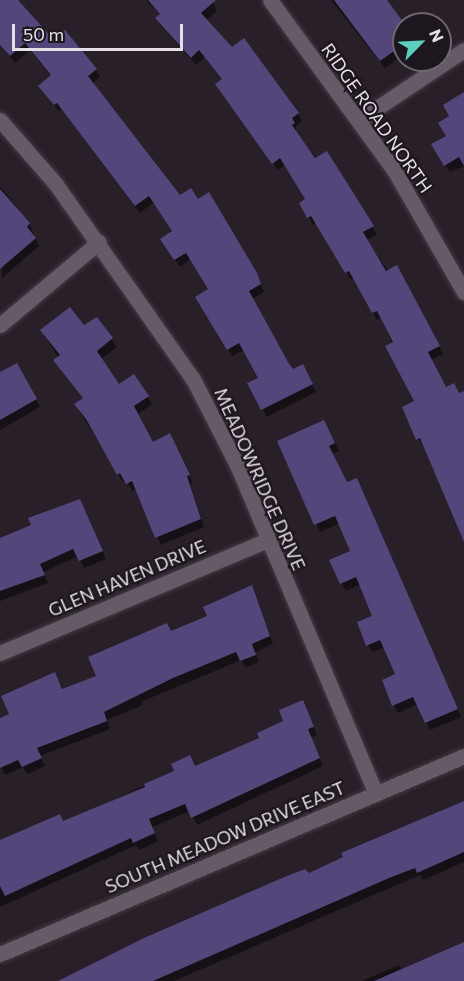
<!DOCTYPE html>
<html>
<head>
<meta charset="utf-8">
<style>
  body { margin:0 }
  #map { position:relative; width:464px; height:981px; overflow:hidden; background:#281f29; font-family:Commissioner,sans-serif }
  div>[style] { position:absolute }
  .shadow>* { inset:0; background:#0007 }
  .building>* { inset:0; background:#52467a }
  .roads { filter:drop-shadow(0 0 2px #433c45) drop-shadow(0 0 2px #433c45) }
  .minor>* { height:15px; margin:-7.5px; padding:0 7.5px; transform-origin:7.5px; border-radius:7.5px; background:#655a66 }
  span { translate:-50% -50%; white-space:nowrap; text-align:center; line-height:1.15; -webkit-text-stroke:4.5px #1e161f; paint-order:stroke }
  .street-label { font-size:18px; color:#e5dfe6 }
  .north { position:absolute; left:392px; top:12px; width:60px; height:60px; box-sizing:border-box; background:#1e161f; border:2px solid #6e666f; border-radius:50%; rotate:66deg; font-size:16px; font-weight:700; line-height:24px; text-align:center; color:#e5dfe6 }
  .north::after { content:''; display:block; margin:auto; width:21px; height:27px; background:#5bcebc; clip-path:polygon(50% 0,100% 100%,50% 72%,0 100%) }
  .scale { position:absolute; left:12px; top:24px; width:171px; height:27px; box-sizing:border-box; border:3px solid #e5dfe6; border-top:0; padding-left:8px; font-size:18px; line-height:21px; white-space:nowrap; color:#e5dfe6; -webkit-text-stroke:4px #1e161f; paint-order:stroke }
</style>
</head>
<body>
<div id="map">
  <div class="shadow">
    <div style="clip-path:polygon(0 0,16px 0,53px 42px,96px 70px,100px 77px,92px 84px,180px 197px,260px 283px,264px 292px,252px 299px,293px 371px,307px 374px,316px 392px,267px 417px,249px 383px,260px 378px,244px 350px,232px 356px,201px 305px,210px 289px,191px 259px,180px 267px,167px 247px,174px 232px,154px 202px,140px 213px,62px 109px,59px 111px,45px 94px,40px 86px,52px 77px,30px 50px,15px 63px,0 45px)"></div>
    <div style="clip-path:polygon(146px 0,213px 3px,217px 11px,205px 21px,298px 114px,302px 121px,296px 126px,296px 133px,372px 227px,377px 234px,366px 240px,433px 333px,443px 354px,431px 360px,445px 389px,464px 396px,464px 538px,424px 445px,418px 439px,416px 402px,382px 318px,377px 320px,354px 278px,351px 280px,316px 223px,313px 225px,301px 204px,307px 200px,286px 164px,278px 170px,221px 92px,223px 80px,205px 57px,196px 65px,161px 26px,157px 19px,161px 15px)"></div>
    <div style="clip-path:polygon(331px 0,385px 0,404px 25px,404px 54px,385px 68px)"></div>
    <div style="clip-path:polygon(464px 94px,464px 166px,450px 172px,433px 145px,448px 136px,451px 117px)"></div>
    <div style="clip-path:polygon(0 186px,29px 224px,39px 246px,2px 278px)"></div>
    <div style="clip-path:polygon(97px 319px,117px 347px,101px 359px,119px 386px,134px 376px,152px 404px,137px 415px,153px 444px,174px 443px,193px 483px,190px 484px,204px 527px,161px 545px,137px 489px,132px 491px,126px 480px,123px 482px,80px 412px,76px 404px,84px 399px,42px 331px,83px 327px)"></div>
    <div style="clip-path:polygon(16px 365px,40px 407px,0 430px,0 375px)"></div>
    <div style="clip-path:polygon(328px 429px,339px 451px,332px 454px,347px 484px,357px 479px,361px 487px,461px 717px,430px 730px,418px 704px,398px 713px,394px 705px,397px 675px,385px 647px,372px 652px,368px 645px,374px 616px,361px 584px,346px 591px,341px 583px,352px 552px,340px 523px,320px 532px,279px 442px)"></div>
    <div style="clip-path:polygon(84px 508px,106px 559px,84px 568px,78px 556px,43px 572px,48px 583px,0 601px,0 540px)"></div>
    <div style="clip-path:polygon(252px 587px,273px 644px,255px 652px,259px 662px,246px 668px,241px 660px,141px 702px,143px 705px,107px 720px,110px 729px,40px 756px,45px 766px,27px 774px,23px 767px,5px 775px,0 765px,0 720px,59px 681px,63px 690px,98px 676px,171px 633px,209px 617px)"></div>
    <div style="clip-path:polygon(306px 709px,317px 735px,311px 737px,323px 766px,197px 825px,190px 811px,152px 827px,158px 841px,139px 850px,136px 845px,0 907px,0 840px,63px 823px,176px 771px,195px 768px,261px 739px)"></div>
    <div style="clip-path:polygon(464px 801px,464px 862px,423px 880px,420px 875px,174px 981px,62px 981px,104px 962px,102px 959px,249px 894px,309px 874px,345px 858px,343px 854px)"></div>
    <div style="clip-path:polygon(464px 943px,464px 981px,362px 981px,399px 965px,402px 970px)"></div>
  </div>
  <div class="building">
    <div style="clip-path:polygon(0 0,18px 0,53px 39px,65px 30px,97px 69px,88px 76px,180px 195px,191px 188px,198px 199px,209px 192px,257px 273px,261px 284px,249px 291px,288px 362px,293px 369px,303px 364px,313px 384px,261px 410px,247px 383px,258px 378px,239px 343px,227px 350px,195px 297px,208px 289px,186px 253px,174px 260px,160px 239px,172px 231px,149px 196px,135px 206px,57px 103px,54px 105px,38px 86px,51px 75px,25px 43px,10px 56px,0 45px)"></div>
    <div style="clip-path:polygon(148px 0,216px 0,201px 13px,232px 47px,244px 38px,299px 113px,292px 118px,295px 123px,292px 125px,315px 158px,327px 151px,361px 205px,374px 226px,363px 232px,386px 271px,397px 265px,440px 346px,428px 352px,446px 387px,454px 383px,459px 393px,464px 391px,464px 542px,420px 438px,416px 440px,402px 407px,414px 401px,385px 346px,393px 342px,377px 311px,372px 313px,349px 271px,345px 273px,311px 216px,307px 218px,299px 203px,305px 199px,280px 158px,272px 164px,215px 84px,222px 79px,199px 50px,191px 58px,155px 18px,160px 14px)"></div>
    <div style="clip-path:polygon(334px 0,387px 0,404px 23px,404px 44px,380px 61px)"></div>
    <div style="clip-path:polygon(464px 92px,464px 166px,459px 157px,444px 166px,431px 144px,446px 136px,438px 123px,449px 116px,443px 105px)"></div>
    <div style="clip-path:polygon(0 189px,30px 223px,27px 227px,36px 238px,0 269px)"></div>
    <div style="clip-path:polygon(70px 307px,84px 325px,97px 317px,113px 338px,97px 351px,119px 384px,134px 374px,149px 396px,134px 406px,153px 442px,170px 433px,190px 475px,187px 476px,201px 519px,155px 538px,132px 481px,126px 484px,120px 473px,117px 475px,86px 419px,74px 404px,83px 398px,53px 360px,60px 355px,40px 330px)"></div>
    <div style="clip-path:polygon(17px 363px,37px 399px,0 420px,0 372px)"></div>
    <div style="clip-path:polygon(324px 420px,335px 443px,329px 446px,347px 482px,357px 478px,458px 709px,425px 723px,413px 697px,392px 706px,382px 680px,395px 674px,380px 640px,366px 646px,357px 622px,372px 616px,356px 577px,340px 584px,329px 560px,350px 551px,335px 516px,314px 525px,277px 441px)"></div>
    <div style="clip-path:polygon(80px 499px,103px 551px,79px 561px,73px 549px,40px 564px,45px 575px,0 591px,0 538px,31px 525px,28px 518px)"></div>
    <div style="clip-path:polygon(252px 585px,270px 636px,252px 644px,256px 655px,240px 661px,236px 652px,173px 678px,104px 712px,107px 721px,37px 748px,42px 758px,22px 767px,18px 760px,0 768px,0 718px,9px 714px,1px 696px,55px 672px,62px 689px,96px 676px,88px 657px,167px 623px,171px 631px,207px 616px,203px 607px)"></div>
    <div style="clip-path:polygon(303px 700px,314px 727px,308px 729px,320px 758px,191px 818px,185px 804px,149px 819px,155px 833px,133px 843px,131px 838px,5px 896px,0 886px,0 840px,60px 814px,63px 821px,145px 787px,144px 784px,174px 771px,171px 764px,190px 755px,195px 766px,259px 738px,257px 733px,283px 721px,279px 710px)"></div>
    <div style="clip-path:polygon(464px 801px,464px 852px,417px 873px,415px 868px,389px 878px,153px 981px,58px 981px,144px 938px,282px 878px,305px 869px,309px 873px,343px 857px,341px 853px)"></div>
    <div style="clip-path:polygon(464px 942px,464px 981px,374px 981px)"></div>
  </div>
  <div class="roads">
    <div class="minor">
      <div style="left:270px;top:0;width:210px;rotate:53.9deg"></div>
      <div style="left:394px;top:170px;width:141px;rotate:60.2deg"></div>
      <div style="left:0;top:120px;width:84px;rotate:48.9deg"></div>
      <div style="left:55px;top:183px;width:240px;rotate:54.9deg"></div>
      <div style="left:193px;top:379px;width:97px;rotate:62.9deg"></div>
      <div style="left:237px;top:465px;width:357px;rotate:67.1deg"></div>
      <div style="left:359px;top:120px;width:126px;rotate:-33.7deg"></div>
      <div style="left:0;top:325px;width:129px;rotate:-40deg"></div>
      <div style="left:0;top:653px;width:291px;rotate:-22.9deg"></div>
      <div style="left:0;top:954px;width:504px;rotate:-23.11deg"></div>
    </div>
  </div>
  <div class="street-label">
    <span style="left:377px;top:118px;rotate:55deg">RIDGE ROAD NORTH</span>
    <span style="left:260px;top:479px;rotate:66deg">MEADOWRIDGE DRIVE</span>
    <span style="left:127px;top:578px;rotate:-23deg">GLEN HAVEN DRIVE</span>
    <span style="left:225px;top:837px;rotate:-23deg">SOUTH MEADOW DRIVE EAST</span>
  </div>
  <div class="north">N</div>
  <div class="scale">50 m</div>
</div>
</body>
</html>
